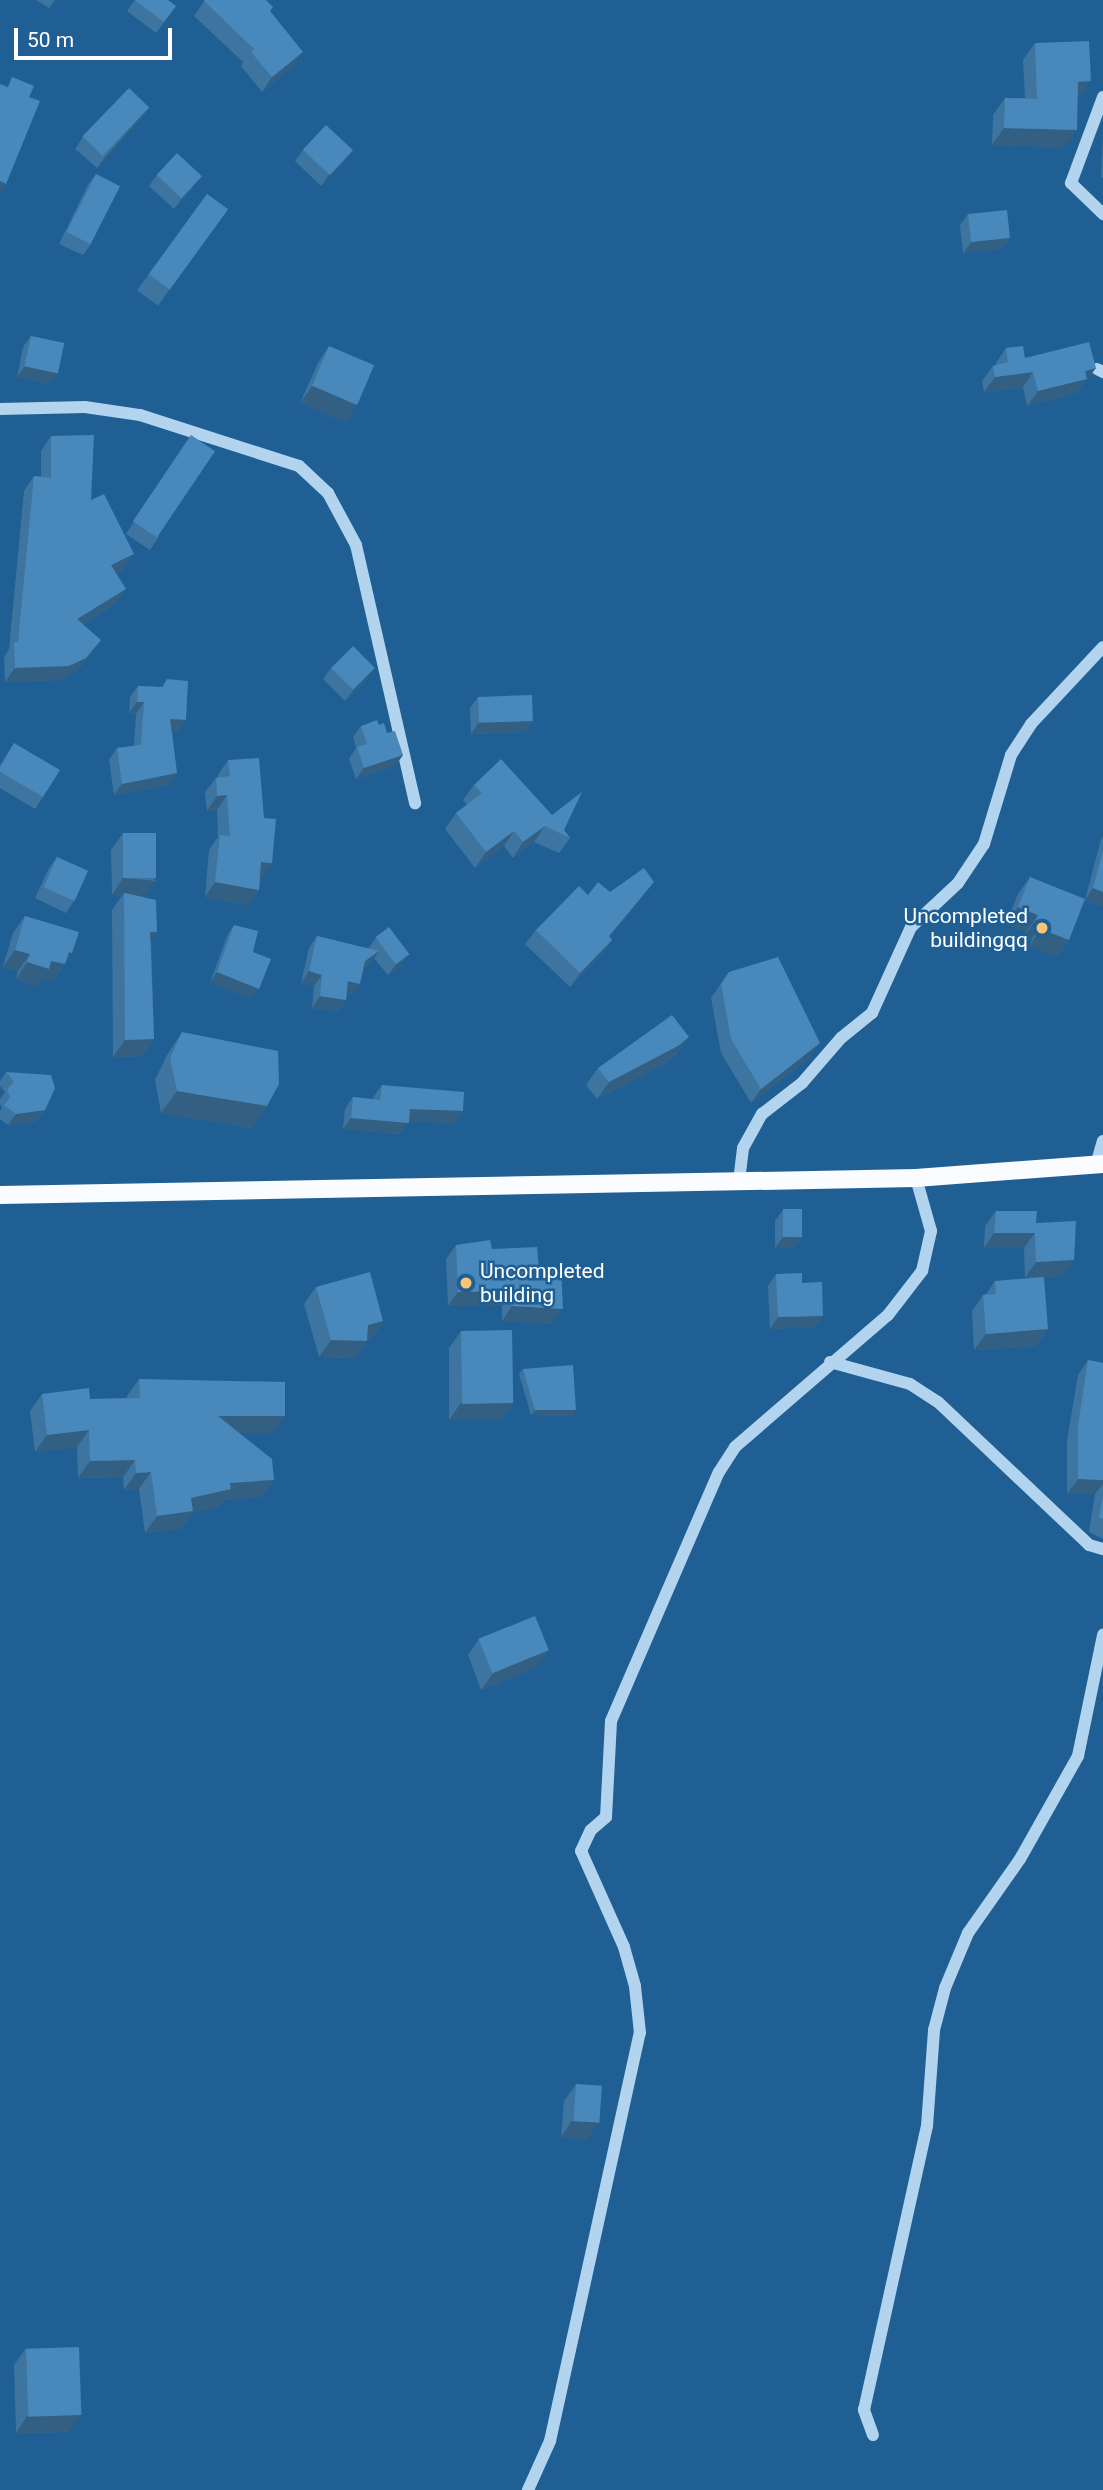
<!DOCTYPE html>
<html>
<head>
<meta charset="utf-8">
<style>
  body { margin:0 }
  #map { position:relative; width:1103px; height:2490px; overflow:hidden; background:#1f5f94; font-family:Roboto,sans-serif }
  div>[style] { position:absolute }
  .minor>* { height:12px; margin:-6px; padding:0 6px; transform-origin:6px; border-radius:6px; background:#b3d4ee }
  .major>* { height:18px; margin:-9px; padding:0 9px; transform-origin:9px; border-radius:9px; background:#fafcff }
  .wall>* { inset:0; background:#3e75a0; transform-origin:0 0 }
  .shaded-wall>* { inset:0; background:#325f82 }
  .building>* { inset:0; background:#4888ba; transform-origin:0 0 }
  .dots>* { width:19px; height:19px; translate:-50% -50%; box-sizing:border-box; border:4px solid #1f5f94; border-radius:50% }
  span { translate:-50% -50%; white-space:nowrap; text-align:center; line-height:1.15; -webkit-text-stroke:5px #1f5f94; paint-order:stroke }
  .poi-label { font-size:21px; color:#fff }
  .right { translate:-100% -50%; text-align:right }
  .left { translate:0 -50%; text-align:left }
  .scale { position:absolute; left:14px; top:28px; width:158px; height:32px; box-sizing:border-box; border:4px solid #fff; border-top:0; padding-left:9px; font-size:21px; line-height:24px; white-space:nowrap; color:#fff; -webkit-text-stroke:5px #1f5f94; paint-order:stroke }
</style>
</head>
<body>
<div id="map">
  <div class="minor">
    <div style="left:1103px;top:97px;width:92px;rotate:110.4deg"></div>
    <div style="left:1071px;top:183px;width:45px;rotate:44.1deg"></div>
    <div style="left:1097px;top:369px;width:7px;rotate:27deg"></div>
    <div style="left:0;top:409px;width:85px;rotate:-1.3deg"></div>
    <div style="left:85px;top:407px;width:56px;rotate:8.3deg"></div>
    <div style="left:140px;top:415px;width:167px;rotate:17.8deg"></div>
    <div style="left:299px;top:466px;width:40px;rotate:43deg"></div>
    <div style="left:328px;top:493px;width:59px;rotate:61.7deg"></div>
    <div style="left:356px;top:545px;width:265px;rotate:77.1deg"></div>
    <div style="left:1096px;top:1165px;width:25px;rotate:-74deg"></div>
    <div style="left:739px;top:1181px;width:33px;rotate:-83deg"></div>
    <div style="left:743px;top:1148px;width:39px;rotate:-61deg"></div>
    <div style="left:762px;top:1114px;width:51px;rotate:-37.8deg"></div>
    <div style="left:802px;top:1083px;width:60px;rotate:-49.1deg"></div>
    <div style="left:841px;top:1038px;width:40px;rotate:-39deg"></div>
    <div style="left:872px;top:1013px;width:94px;rotate:-65.6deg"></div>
    <div style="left:911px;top:927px;width:64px;rotate:-43.1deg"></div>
    <div style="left:958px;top:883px;width:47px;rotate:-56.3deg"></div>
    <div style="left:984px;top:844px;width:93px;rotate:-73.1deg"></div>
    <div style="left:1011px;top:755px;width:37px;rotate:-57deg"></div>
    <div style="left:1031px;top:724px;width:105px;rotate:-46.9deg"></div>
    <div style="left:830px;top:1362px;width:83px;rotate:15.4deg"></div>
    <div style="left:910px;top:1384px;width:33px;rotate:33deg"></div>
    <div style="left:938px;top:1402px;width:208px;rotate:43.4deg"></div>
    <div style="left:1089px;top:1545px;width:15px;rotate:16deg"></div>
    <div style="left:873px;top:2435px;width:27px;rotate:-110deg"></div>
    <div style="left:864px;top:2410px;width:291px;rotate:-77.5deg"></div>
    <div style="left:927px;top:2126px;width:96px;rotate:-85.8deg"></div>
    <div style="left:934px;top:2030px;width:43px;rotate:-75.3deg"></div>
    <div style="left:945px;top:1988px;width:60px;rotate:-67.3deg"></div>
    <div style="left:968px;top:1933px;width:90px;rotate:-54.9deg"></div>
    <div style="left:1020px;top:1859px;width:118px;rotate:-60.6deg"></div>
    <div style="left:1078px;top:1756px;width:124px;rotate:-78.3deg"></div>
    <div style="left:528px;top:2490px;width:54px;rotate:-65.8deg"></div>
    <div style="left:550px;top:2441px;width:418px;rotate:-77.6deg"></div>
    <div style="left:640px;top:2033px;width:47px;rotate:-96.1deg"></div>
    <div style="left:635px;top:1986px;width:41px;rotate:-105.8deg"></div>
    <div style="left:624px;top:1947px;width:105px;rotate:-114.1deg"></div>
    <div style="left:581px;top:1851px;width:23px;rotate:-65deg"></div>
    <div style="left:591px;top:1830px;width:20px;rotate:-41deg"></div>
    <div style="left:606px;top:1817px;width:96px;rotate:-87deg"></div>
    <div style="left:611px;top:1721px;width:271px;rotate:-66.6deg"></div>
    <div style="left:719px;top:1472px;width:30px;rotate:-57deg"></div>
    <div style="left:735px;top:1447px;width:202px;rotate:-40.8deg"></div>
    <div style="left:888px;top:1315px;width:56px;rotate:-52.3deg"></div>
    <div style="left:922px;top:1271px;width:41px;rotate:-77.3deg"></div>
    <div style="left:931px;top:1231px;width:55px;rotate:-105.8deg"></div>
  </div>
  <div class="major">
    <div style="left:0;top:1195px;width:916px;rotate:-1.06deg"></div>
    <div style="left:916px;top:1178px;width:188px;rotate:-4.3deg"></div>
  </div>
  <div class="wall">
    <div style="clip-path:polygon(36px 0,55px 0,49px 8px)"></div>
    <div style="clip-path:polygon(135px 0,176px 6px,156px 33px,127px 11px)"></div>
    <div style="clip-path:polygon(205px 0,270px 12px,293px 66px,262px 92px,241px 66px,243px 62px,194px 16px)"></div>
    <div style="clip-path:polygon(1035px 43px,1079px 98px,1078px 98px,1065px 147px,992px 145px,993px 115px,1005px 98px,1025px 98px,1023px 60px)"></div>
    <div style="clip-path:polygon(149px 107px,141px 119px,97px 168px,75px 149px,83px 137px)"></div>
    <div style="clip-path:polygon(1103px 136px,1103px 178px,1101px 178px)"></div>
    <div style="clip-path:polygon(303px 150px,345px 161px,321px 186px,295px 161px)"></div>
    <div style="clip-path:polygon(96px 174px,91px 244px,83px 255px,59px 244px,88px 185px)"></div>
    <div style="clip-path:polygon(157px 175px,194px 187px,174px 209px,149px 186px)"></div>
    <div style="left:207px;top:194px;width:26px;height:119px;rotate:36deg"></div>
    <div style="clip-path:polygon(968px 214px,1010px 238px,1002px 249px,963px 253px,960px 225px)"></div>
    <div style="clip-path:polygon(31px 336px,49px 384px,17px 377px,23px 347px)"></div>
    <div style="clip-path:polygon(329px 346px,356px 405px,345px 422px,300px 403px,318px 363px)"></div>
    <div style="clip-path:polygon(1006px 348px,1025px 358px,1096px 368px,1076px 393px,1027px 406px,1023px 387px,984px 392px,982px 381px,993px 366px,996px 365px,996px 363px)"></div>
    <div style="clip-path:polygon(191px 435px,158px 538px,150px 550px,126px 534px)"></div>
    <div style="clip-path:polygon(51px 436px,91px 500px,124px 569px,116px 573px,116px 603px,83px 624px,91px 654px,76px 672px,59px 680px,5px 682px,4px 657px,9px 649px,24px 491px,34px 476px,41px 477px,41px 451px)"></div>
    <div style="clip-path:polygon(331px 668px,367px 679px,345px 701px,323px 679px)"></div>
    <div style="clip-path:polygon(167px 679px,178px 732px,172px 731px,177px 773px,169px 785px,114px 795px,109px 760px,117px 748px,134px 746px,136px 714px,129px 713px,130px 697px,138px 686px,162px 687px)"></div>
    <div style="clip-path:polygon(478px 697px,533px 721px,525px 732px,471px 734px,470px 708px)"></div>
    <div style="clip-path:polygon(379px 725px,403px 755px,395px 766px,356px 779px,349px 759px,356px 748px,353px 737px,361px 726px)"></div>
    <div style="clip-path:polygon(14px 743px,43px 797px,35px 809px,0 788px,0 765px)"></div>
    <div style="clip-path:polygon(228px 760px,264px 818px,272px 863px,262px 878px,260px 878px,259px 890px,249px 905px,205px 897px,209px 850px,218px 837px,217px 810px,207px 811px,205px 792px,216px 778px,218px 777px,218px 775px)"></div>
    <div style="clip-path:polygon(474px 785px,564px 830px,570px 838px,559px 853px,534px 842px,513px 858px,504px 846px,475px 868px,445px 829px,456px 813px,467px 805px,463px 800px)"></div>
    <div style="clip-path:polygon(123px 833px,156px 881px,144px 897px,157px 932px,151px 940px,154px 1039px,142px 1056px,113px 1057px,112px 910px,122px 896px,112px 895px,111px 850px)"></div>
    <div style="clip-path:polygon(1103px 837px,1103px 906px,1085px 900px,1101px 839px)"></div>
    <div style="clip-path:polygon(57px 857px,74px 901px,66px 913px,35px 898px,49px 868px)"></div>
    <div style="clip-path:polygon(1030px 877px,1069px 940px,1057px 957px,1029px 946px,1032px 939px,1024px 936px,1026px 932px,1006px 924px,1018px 894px)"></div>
    <div style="clip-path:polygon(610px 892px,643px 896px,610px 937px,612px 940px,602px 954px,570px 987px,525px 944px,536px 930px,588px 895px)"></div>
    <div style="clip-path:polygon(25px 916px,72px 953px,53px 981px,42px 978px,37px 986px,16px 979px,18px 971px,3px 967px,13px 933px)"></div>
    <div style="clip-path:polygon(234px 925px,253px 952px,252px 999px,210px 983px,227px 936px)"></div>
    <div style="clip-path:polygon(317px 936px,368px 949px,376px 938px,401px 965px,388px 975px,374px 958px,371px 963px,364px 968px,352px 995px,347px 994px,346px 1000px,338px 1011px,312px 1008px,314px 986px,301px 983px,309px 948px)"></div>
    <div style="clip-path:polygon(729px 972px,810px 1057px,751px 1103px,721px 1053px,711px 998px)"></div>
    <div style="clip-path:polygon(182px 1032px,252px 1128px,161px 1113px,155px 1080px,167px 1055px)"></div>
    <div style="clip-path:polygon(677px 1054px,666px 1063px,597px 1099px,586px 1085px,598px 1068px)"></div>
    <div style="clip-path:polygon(6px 1072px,45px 1110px,37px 1121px,8px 1125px,0 1119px,0 1111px,2px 1108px,0 1104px,0 1099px,5px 1092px,0 1086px,0 1081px)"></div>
    <div style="clip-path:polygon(382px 1085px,455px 1123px,409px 1121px,401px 1134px,343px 1129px,345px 1109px,353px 1097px,373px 1099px,374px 1096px)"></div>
    <div style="clip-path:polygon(783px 1210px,802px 1237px,794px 1248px,775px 1248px,775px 1221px)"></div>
    <div style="clip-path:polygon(996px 1211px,1036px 1223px,1063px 1276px,1025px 1278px,1024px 1248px,984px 1248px,985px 1226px)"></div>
    <div style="clip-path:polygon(456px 1245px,492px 1249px,539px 1269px,552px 1324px,502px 1321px,502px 1306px,448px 1306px,446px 1259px)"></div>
    <div style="clip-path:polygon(776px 1274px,815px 1327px,770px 1329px,768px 1286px)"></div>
    <div style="clip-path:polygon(995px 1281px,1048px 1329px,1036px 1346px,974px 1350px,972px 1311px,983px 1295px,986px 1294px)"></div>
    <div style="clip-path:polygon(316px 1287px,383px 1321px,372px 1338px,368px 1339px,356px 1358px,319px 1357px,304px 1304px)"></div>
    <div style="clip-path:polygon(461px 1331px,513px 1403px,501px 1420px,449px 1420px,449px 1348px)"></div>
    <div style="clip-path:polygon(1088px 1360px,1103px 1363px,1103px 1539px,1089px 1532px,1095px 1494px,1067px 1494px,1067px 1440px,1078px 1375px)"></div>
    <div style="clip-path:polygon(523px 1369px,572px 1416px,531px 1415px,519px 1374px)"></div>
    <div style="clip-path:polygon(139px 1379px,273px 1433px,239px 1433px,262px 1497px,223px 1500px,219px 1507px,192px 1512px,181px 1529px,145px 1533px,139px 1489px,124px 1490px,123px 1477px,78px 1478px,77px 1447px,35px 1452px,30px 1411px,42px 1394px,90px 1399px,127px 1398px,127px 1396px)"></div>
    <div style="clip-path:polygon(479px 1639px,537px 1667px,481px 1690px,468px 1655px)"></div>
    <div style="clip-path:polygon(576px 2084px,587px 2140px,561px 2137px,564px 2101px)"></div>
    <div style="clip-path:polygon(26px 2348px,69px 2432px,16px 2433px,14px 2365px)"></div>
  </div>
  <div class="shaded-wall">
    <div style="clip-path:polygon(303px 52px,293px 66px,262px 92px,272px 77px)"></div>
    <div style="clip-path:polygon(1091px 81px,1079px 98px,1066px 98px,1078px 82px)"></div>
    <div style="clip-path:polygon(149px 107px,141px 119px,97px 168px,105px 157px)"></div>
    <div style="clip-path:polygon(1004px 128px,1077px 130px,1065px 147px,992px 145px)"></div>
    <div style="clip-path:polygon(353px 150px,345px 161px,321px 186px,329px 174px)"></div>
    <div style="clip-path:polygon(202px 176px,194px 187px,174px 209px,182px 198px)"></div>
    <div style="clip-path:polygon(0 181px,6px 184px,0 193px)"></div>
    <div style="clip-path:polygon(1010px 238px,1002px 249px,963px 253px,971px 242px)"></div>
    <div style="clip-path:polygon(25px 366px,57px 373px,49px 384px,17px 377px)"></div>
    <div style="clip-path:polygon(1096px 368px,1076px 393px,1027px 406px,1038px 391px,1085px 371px)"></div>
    <div style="clip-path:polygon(1033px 372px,1023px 387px,984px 392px,995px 377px)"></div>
    <div style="clip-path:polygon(312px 386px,356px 405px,345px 422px,300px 403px)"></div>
    <div style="clip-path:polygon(134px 554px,124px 569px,101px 580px,111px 565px)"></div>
    <div style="clip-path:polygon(126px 589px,116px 603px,67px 634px,77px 619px)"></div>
    <div style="clip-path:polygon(101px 640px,91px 654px,76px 672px,59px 680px,5px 682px,15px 668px)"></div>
    <div style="clip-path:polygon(375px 668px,367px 679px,345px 701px,353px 690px)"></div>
    <div style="clip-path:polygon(137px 702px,144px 702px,136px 714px,129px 713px)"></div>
    <div style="clip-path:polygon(170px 719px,186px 720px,178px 732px,162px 731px)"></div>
    <div style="clip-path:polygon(533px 721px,525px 732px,471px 734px,479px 722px)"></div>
    <div style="clip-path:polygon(403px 755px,395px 766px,356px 779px,364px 768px)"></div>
    <div style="clip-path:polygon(177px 773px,169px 785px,114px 795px,122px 784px)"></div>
    <div style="clip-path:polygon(227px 795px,217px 810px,207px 811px,217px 796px)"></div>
    <div style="clip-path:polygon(545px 826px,534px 842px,513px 858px,523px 842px)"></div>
    <div style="clip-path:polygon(514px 831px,504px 846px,475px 868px,486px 852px)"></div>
    <div style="clip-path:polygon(261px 862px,272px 863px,262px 878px,251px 877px)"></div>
    <div style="clip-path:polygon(123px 878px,156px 881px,144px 897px,124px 893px,122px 896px,112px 895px)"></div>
    <div style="clip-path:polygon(215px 882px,259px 890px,249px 905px,205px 897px)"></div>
    <div style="clip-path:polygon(654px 882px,643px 896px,599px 951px,609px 936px)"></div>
    <div style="clip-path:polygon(1093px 888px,1103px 892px,1103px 906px,1085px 900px)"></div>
    <div style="clip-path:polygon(1018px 907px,1038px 915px,1026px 932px,1006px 924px)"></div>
    <div style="clip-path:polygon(1036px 920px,1043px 922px,1032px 939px,1024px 936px)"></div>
    <div style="clip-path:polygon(1041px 929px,1069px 940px,1057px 957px,1029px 946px)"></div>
    <div style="clip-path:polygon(150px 932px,157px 932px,145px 949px)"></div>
    <div style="clip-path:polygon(612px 940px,602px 954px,570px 987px,580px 973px)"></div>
    <div style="clip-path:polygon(15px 950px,30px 954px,18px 971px,3px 967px)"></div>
    <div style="clip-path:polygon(379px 951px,371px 963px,358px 973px,365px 961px)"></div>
    <div style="clip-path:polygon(69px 952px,72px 953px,53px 981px,42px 978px,37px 986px,16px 979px,27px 962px,51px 961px)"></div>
    <div style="clip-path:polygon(409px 954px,401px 965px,388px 975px,396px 964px)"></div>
    <div style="clip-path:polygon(309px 971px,322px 975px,314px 986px,301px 983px)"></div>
    <div style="clip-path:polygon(217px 972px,259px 989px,252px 999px,210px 983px)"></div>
    <div style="clip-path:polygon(348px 981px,360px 984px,352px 995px,340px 992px)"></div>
    <div style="clip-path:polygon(320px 996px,346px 1000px,338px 1011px,312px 1008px)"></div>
    <div style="clip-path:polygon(689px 1037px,677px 1054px,666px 1063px,597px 1099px,609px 1082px)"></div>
    <div style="clip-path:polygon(154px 1039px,142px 1056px,113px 1057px,125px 1040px)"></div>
    <div style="clip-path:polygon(820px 1043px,810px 1057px,751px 1103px,761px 1089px)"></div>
    <div style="clip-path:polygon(177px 1091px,267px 1106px,252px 1128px,161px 1113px)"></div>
    <div style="clip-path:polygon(410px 1109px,463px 1111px,455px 1123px,402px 1121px)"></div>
    <div style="clip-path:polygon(45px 1110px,37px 1121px,8px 1125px,16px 1114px)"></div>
    <div style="clip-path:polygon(351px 1118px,409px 1123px,401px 1134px,343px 1129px)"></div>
    <div style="clip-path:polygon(994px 1233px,1035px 1233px,1024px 1248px,984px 1248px)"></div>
    <div style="clip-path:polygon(783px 1237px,802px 1237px,794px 1248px,775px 1248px)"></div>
    <div style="clip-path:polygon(1074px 1260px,1063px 1276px,1025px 1278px,1036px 1262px)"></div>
    <div style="clip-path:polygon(512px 1291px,502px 1306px,448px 1306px,458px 1292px)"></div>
    <div style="clip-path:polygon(512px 1306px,563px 1309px,552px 1324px,502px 1321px)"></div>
    <div style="clip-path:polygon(823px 1316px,815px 1327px,770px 1329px,778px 1317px)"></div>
    <div style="clip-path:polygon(383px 1321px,372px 1338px,360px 1341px,367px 1341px,356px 1358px,319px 1357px,331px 1340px,368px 1325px)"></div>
    <div style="clip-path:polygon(1048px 1329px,1036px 1346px,974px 1350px,986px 1334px)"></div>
    <div style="clip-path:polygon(461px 1403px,513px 1403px,501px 1420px,449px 1420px)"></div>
    <div style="clip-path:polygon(535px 1410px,576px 1410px,572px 1416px,531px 1415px)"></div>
    <div style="clip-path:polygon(218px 1416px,285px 1416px,273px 1433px,206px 1433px)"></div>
    <div style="clip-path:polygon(89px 1430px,77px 1447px,35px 1452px,47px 1435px)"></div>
    <div style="clip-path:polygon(135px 1460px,123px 1477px,78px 1478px,90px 1461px)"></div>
    <div style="clip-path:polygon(151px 1472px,139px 1489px,124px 1490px,136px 1473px)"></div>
    <div style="clip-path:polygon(1078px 1479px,1103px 1480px,1103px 1484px,1095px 1494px,1067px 1494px)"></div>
    <div style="clip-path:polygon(274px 1480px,262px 1497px,223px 1500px,219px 1507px,192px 1512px,181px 1529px,145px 1533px,157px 1516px,191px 1498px,230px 1483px)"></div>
    <div style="clip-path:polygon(549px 1650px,537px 1667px,481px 1690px,493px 1673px)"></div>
    <div style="clip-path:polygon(572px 2121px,599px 2123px,587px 2140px,561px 2137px)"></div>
    <div style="clip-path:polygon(81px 2415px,69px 2432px,16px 2433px,27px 2416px)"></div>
  </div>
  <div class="building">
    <div style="clip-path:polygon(135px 0,168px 0,176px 6px,164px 22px)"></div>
    <div style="clip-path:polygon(205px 0,266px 0,273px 7px,270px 11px,303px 52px,272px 77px,251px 52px,254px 49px,204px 1px)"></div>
    <div style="clip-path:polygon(1089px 41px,1091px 81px,1078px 82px,1077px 130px,1004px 128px,1005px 98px,1037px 99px,1035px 43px)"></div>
    <div style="clip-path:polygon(12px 77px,34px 86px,29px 97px,40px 101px,6px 184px,0 181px,0 84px,8px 87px)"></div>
    <div style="left:129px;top:88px;width:28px;height:67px;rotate:44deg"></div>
    <div style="left:326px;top:125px;width:37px;height:34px;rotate:43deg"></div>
    <div style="left:177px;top:153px;width:34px;height:30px;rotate:43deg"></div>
    <div style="left:96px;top:174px;width:27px;height:65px;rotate:27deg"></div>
    <div style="left:207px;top:194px;width:26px;height:99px;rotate:36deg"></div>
    <div style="left:1007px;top:210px;width:28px;height:39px;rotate:84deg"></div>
    <div style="left:31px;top:336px;width:34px;height:31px;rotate:12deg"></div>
    <div style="clip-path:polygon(1089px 342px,1096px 368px,1085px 371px,1087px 379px,1038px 391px,1033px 372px,995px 377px,993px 366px,1008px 362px,1006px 348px,1023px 346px,1025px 358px)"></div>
    <div style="left:329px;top:346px;width:49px;height:43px;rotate:23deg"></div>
    <div style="clip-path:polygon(94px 435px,91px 500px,104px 494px,134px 554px,111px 565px,126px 589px,77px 619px,101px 640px,86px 658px,69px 666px,15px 668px,14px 642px,18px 642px,34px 476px,51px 478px,51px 436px)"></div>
    <div style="left:191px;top:435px;width:29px;height:104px;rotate:34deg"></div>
    <div style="left:353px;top:646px;width:31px;height:31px;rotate:45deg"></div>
    <div style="clip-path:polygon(167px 679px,188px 681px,186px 720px,170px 719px,177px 773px,122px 784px,117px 748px,141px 745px,144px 702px,137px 702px,138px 686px,163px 687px)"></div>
    <div style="left:532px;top:695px;width:26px;height:54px;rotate:88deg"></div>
    <div style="clip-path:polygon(377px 720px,379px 725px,384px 723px,387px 733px,395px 731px,403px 755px,364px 768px,357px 747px,367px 744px,361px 726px)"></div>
    <div style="clip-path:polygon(14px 743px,60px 770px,43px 797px,0 772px,0 768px)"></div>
    <div style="clip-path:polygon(259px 758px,264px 818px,276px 819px,272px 863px,261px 862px,259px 890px,215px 882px,220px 835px,230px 836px,227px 795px,217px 796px,216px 778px,230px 776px,228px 760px)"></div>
    <div style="clip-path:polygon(501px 759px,552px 815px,582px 792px,564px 830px,570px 838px,545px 826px,523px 842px,514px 831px,486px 852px,456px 813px,482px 793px,474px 785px)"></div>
    <div style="left:123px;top:833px;width:33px;height:45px"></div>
    <div style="clip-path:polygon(1103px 851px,1103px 892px,1093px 888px)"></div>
    <div style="left:57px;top:857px;width:34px;height:33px;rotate:24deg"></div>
    <div style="clip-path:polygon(644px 868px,654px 882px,609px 936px,612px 940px,580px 973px,536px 930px,579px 886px,588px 895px,598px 882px,610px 892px)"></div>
    <div style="clip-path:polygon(1030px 877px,1085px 899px,1069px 940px,1041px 929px,1043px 922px,1036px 920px,1038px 915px,1018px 907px)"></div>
    <div style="clip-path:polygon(124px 893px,156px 900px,157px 932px,150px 932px,154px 1039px,125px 1040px)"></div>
    <div style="clip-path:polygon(25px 916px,79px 932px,72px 953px,69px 952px,65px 964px,51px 961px,49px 969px,27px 962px,30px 954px,15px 950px)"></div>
    <div style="clip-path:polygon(234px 925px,258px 931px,253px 952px,271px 959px,259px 989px,217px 972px)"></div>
    <div style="left:389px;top:927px;width:34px;height:17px;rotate:53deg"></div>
    <div style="clip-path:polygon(317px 936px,379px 951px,365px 961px,360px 984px,348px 981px,346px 1000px,320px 996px,322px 975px,309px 971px)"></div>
    <div style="clip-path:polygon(778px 957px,820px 1043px,761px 1089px,731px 1039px,721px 984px,729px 972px)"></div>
    <div style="clip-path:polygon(672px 1015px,689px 1037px,678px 1046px,609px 1082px,598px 1068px)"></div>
    <div style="clip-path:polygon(182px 1032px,278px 1051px,279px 1084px,267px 1106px,177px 1091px,170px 1058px)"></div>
    <div style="clip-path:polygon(6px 1072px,51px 1075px,55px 1088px,45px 1110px,16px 1114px,4px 1105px,10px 1097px,7px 1090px,14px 1082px)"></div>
    <div style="clip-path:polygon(382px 1085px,464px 1092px,463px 1111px,410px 1109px,409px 1123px,351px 1118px,353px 1097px,380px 1100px)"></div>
    <div style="left:802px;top:1209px;width:28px;height:19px;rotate:90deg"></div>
    <div style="clip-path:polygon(996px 1211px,1037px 1211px,1036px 1223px,1076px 1221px,1074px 1260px,1036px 1262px,1035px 1233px,994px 1233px)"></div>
    <div style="clip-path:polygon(490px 1240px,492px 1249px,537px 1247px,539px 1269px,561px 1267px,563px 1309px,512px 1306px,512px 1291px,458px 1292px,456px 1245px)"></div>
    <div style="clip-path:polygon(370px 1272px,383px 1321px,368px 1325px,367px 1341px,331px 1340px,316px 1287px)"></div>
    <div style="clip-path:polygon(802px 1273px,802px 1283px,822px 1282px,823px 1316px,778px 1317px,776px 1274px)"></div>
    <div style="clip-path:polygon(1044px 1277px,1048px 1329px,986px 1334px,983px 1295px,996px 1294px,995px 1281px)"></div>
    <div style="left:512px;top:1330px;width:73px;height:51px;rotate:89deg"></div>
    <div style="clip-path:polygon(1088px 1360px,1103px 1363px,1103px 1480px,1078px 1479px,1078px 1426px)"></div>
    <div style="clip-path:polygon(573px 1365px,576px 1410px,535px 1410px,523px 1369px)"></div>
    <div style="clip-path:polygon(139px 1379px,285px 1382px,285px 1416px,218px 1416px,272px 1459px,274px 1480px,230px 1483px,231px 1489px,191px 1498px,193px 1511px,157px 1516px,151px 1472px,136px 1473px,135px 1460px,90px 1461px,89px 1430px,47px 1435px,42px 1394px,89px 1388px,90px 1399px,140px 1398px)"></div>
    <div style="clip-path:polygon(1103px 1496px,1103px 1519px,1099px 1517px)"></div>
    <div style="left:535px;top:1616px;width:37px;height:61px;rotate:68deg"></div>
    <div style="left:576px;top:2084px;width:26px;height:37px;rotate:4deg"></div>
    <div style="left:79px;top:2347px;width:68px;height:53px;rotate:88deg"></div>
  </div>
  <div class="dots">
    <div style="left:1042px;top:928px;background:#fcc573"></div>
    <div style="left:466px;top:1283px;background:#fcc573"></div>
  </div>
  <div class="poi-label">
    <span class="right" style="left:1028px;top:928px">Uncompleted<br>buildingqq</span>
    <span class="left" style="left:480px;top:1283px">Uncompleted<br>building</span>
  </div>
  <div class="scale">50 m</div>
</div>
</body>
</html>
